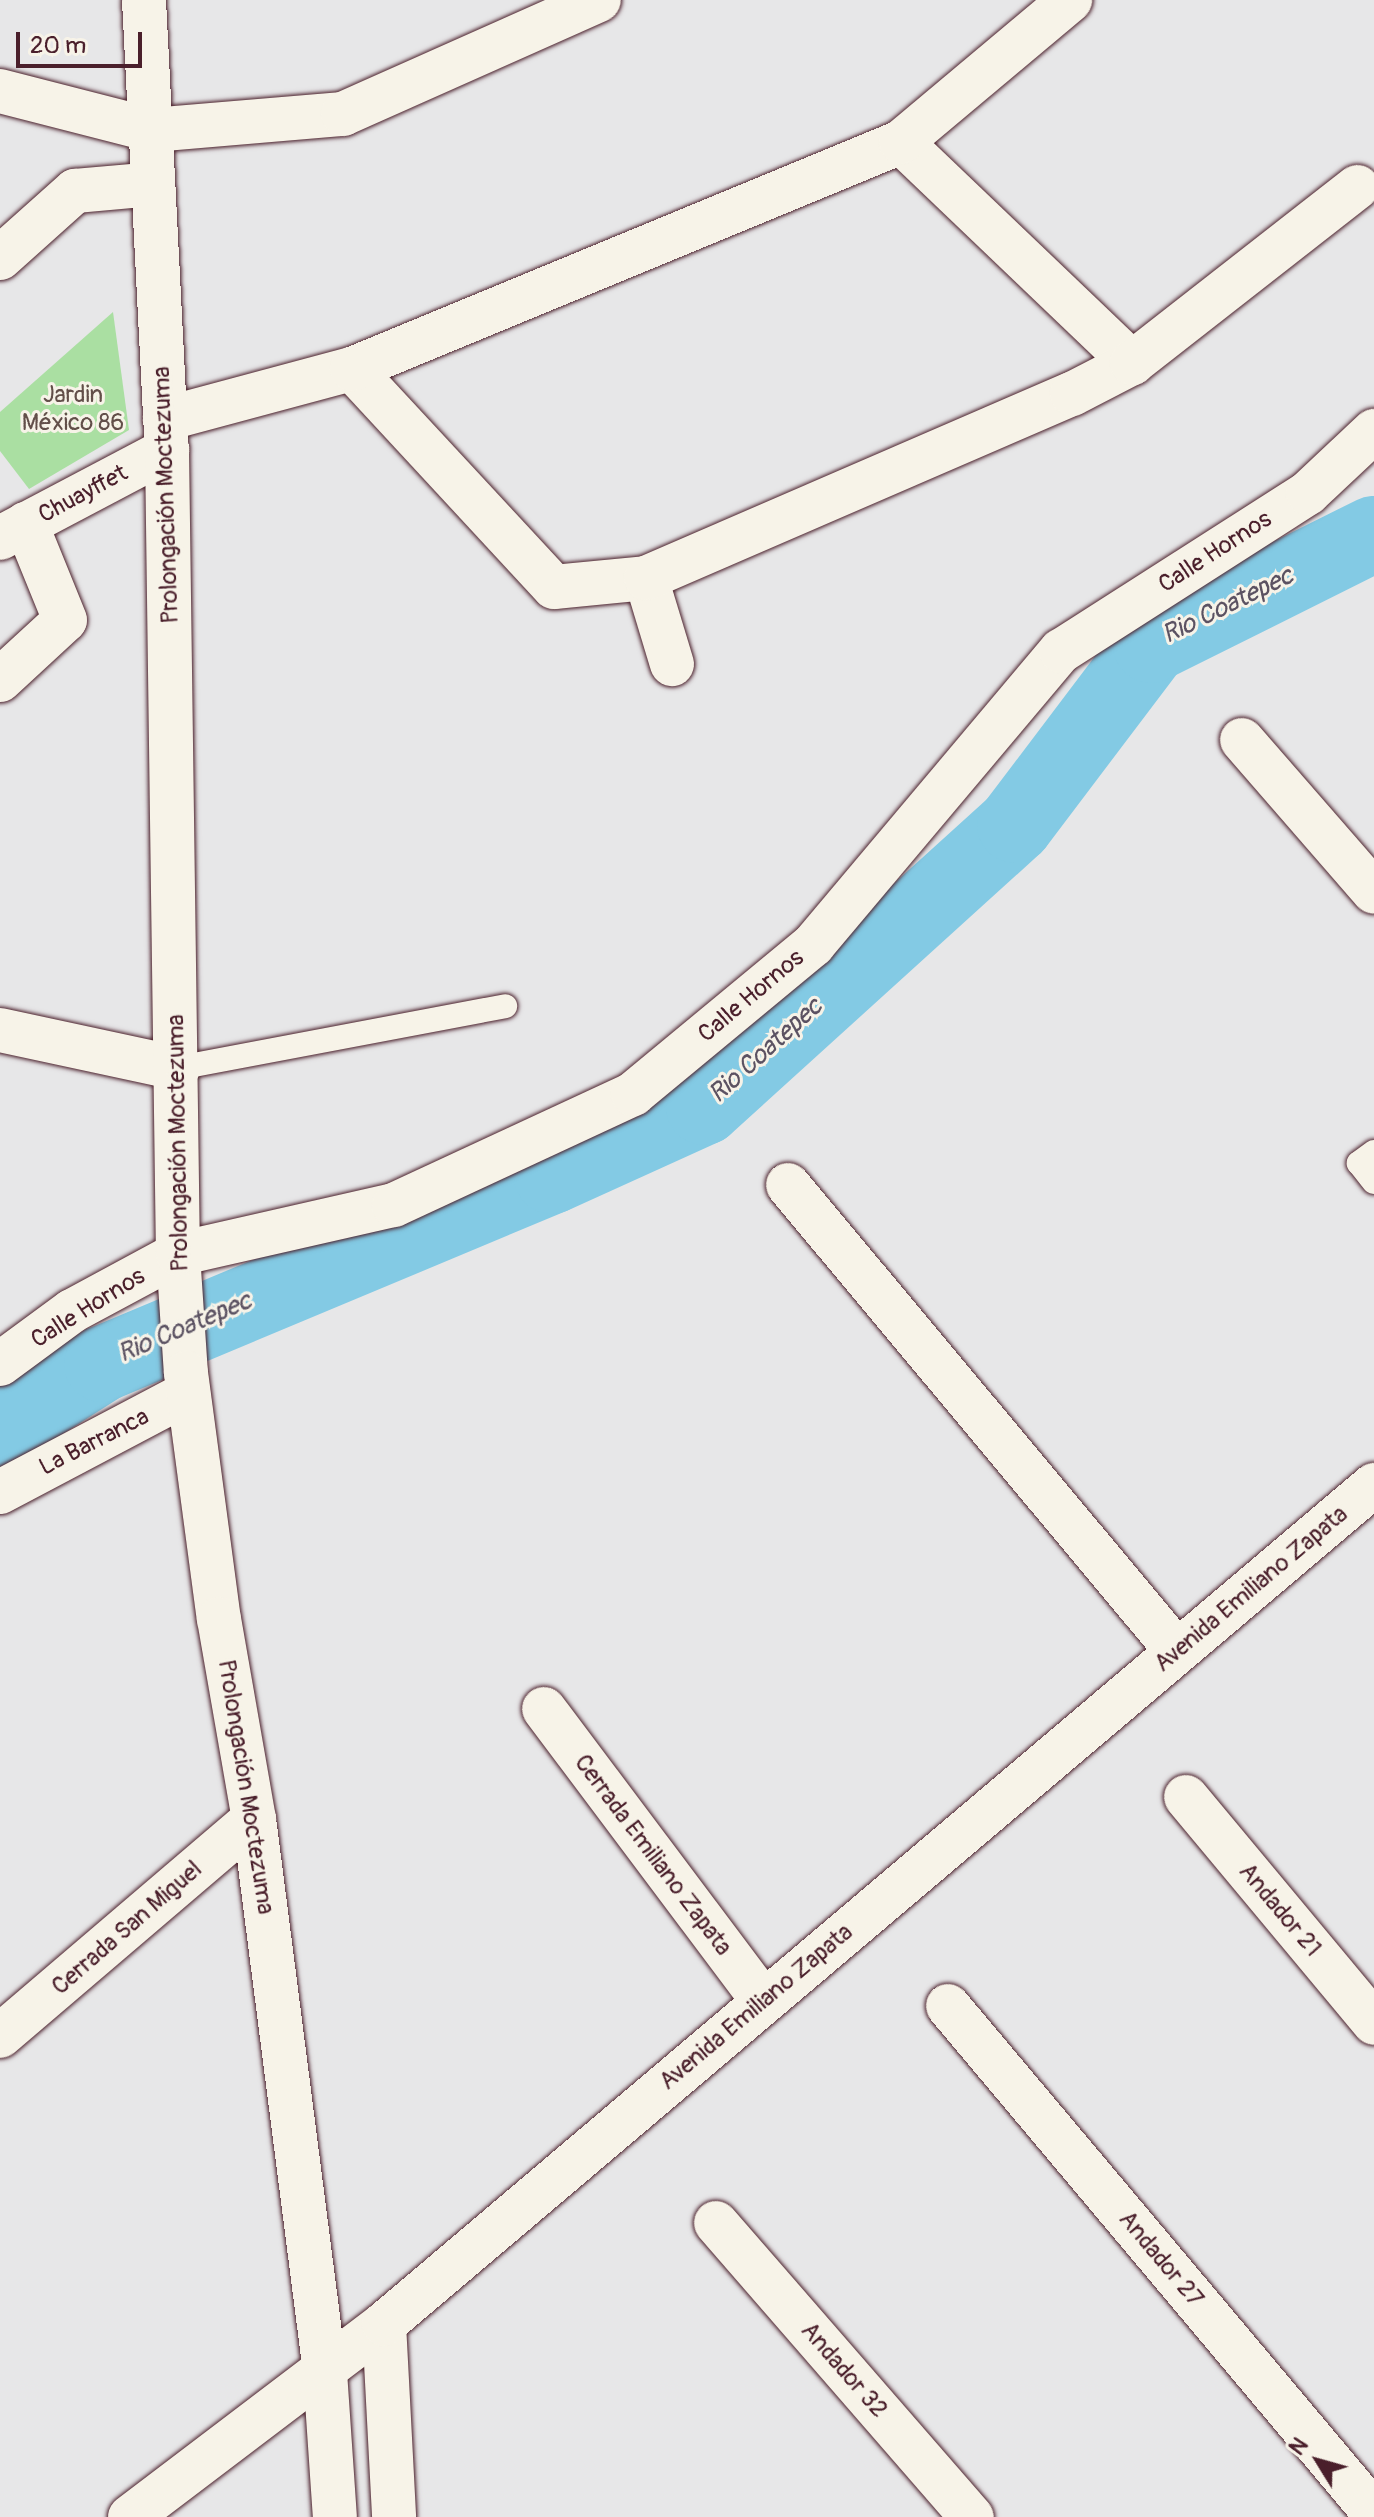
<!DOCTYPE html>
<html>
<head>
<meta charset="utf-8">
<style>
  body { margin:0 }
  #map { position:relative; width:1374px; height:2517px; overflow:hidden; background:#e7e7e8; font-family:Pangolin,sans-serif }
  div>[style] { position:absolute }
  .green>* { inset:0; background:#aadfa2 }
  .river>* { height:76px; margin:-38px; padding:0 38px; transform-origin:38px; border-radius:38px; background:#83cae4 }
  .roads { filter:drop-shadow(0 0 2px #4a1f2b) drop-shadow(0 0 2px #4a1f2b) }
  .lane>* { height:24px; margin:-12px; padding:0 12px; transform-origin:12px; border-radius:12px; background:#f7f3e8 }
  .street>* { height:44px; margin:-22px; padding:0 22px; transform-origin:22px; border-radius:22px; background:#f7f3e8 }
  .secondary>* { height:44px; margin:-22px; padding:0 22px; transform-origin:22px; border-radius:22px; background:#f7f3e8 }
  span { translate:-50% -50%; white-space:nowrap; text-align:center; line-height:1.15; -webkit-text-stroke:6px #f7f3e8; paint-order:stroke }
  .park-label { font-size:24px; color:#624f49 }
  .street-label { font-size:24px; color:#4a1f2b }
  .water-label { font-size:26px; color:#5b5262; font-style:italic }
  .north { position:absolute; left:1278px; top:2421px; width:80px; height:80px; -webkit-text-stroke:6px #f7f3e8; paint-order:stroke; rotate:307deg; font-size:22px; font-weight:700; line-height:32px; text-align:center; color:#4a1f2b }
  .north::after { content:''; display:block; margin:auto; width:28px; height:36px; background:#4a1f2b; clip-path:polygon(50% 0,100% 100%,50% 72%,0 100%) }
  .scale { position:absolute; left:16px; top:32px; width:126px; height:36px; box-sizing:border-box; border:4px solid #4a1f2b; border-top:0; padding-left:10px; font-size:24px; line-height:28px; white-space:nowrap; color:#4a1f2b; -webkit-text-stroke:6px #f7f3e8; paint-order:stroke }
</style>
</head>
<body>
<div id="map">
  <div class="green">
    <div style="clip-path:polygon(113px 312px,129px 430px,29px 489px,0 451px,0 412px)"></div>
  </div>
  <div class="river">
    <div style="left:0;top:1429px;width:121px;rotate:-32.5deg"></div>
    <div style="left:102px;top:1364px;width:488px;rotate:-22.7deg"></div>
    <div style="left:552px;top:1176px;width:167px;rotate:-24.4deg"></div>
    <div style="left:704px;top:1107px;width:420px;rotate:-42.2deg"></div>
    <div style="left:1015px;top:825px;width:226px;rotate:-52.9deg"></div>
    <div style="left:1151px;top:645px;width:249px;rotate:-26.5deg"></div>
  </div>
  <div class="roads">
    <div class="lane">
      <div style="left:178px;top:1068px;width:333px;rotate:-10.7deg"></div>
      <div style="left:1374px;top:1152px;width:19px;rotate:144deg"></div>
      <div style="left:1359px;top:1163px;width:24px;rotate:52deg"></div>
    </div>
    <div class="street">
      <div style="left:0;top:91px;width:157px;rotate:14.4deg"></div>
      <div style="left:152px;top:130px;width:192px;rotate:-4.8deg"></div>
      <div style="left:343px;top:114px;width:280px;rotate:-24deg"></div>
      <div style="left:901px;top:142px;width:320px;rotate:43.7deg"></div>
      <div style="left:0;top:258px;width:101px;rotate:-41.8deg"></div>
      <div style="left:75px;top:191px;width:78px;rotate:-5.1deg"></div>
      <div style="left:352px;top:369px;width:297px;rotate:47.2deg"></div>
      <div style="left:554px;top:587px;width:92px;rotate:-5.6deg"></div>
      <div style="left:646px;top:578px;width:90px;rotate:73.2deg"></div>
      <div style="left:165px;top:419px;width:194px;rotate:-15deg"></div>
      <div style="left:352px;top:369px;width:594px;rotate:-22.46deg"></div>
      <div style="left:901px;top:142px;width:221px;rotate:-40deg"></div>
      <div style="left:0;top:538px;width:189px;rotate:-27.8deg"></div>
      <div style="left:646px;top:578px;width:464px;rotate:-23.4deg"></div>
      <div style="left:1072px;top:394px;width:68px;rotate:-27.3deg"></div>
      <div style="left:1132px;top:363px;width:286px;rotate:-38deg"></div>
      <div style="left:0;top:680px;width:88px;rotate:-42.7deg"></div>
      <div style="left:65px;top:620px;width:104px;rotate:-112.1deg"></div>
      <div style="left:1242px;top:740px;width:201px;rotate:49deg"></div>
      <div style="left:0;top:1030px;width:182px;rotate:12.1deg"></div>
      <div style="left:788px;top:1185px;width:607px;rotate:50.15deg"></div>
      <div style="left:0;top:1364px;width:89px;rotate:-36.4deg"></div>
      <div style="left:72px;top:1311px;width:120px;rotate:-28.3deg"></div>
      <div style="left:0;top:1492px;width:212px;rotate:-27.8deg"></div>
      <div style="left:544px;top:1709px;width:365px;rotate:53.1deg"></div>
      <div style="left:1186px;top:1797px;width:294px;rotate:50.2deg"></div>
      <div style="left:948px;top:2006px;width:662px;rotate:49.96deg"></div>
      <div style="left:0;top:2036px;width:334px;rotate:-40.5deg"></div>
      <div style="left:716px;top:2223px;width:390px;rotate:49deg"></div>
    </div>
    <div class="secondary">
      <div style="left:144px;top:0;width:451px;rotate:87.1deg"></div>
      <div style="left:167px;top:450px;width:804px;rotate:89.22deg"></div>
      <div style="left:178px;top:1254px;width:119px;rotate:86.2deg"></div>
      <div style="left:186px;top:1373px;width:248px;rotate:82.4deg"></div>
      <div style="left:219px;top:1619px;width:203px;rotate:80.1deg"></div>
      <div style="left:254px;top:1819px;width:558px;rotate:82.68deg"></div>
      <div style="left:325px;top:2372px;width:145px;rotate:86.1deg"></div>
      <div style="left:178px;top:1254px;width:221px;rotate:-12.8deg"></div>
      <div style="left:394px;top:1205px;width:264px;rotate:-24.9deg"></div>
      <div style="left:633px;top:1094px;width:234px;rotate:-39.6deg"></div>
      <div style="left:813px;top:945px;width:385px;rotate:-49.9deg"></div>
      <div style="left:1061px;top:651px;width:293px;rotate:-32.6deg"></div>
      <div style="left:1308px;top:493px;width:91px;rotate:-43.2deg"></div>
      <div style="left:384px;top:2324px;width:193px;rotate:87deg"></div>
      <div style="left:130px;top:2517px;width:319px;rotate:-37.2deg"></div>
      <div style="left:384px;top:2324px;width:1298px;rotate:-40.28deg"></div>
    </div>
  </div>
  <div class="park-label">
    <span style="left:73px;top:409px">Jardin<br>México 86</span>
  </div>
  <div class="street-label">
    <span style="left:83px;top:494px;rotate:-28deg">Chuayffet</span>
    <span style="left:166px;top:495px;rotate:-92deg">Prolongación Moctezuma</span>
    <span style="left:1215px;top:552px;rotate:-33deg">Calle Hornos</span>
    <span style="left:751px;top:996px;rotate:-40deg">Calle Hornos</span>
    <span style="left:178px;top:1143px;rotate:-91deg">Prolongación Moctezuma</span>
    <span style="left:88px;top:1308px;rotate:-32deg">Calle Hornos</span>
    <span style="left:94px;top:1442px;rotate:-27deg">La Barranca</span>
    <span style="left:1251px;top:1589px;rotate:-40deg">Avenida Emiliano Zapata</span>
    <span style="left:246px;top:1787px;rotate:81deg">Prolongación Moctezuma</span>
    <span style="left:653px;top:1855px;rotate:53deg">Cerrada Emiliano Zapata</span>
    <span style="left:1280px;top:1910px;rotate:50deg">Andador 21</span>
    <span style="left:127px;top:1928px;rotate:-41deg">Cerrada San Miguel</span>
    <span style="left:756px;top:2007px;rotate:-40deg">Avenida Emiliano Zapata</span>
    <span style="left:1161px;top:2259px;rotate:50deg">Andador 27</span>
    <span style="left:844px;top:2370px;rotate:49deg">Andador 32</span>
  </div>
  <div class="water-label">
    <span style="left:1228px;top:606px;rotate:-26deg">Rio Coatepec</span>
    <span style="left:766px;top:1051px;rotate:-42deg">Rio Coatepec</span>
    <span style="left:185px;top:1328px;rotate:-23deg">Rio Coatepec</span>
  </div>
  <div class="north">N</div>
  <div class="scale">20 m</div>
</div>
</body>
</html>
